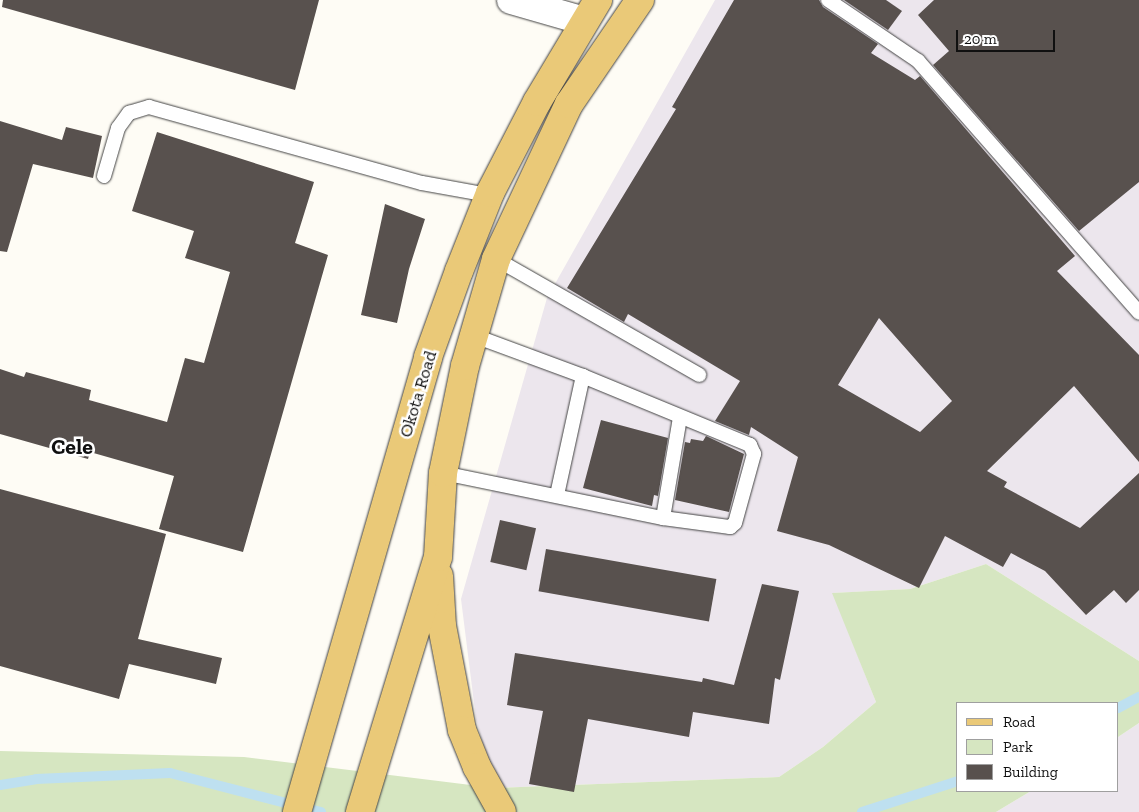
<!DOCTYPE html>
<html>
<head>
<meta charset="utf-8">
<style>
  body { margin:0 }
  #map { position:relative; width:1139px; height:812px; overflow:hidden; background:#fefcf5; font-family:"Zilla Slab",serif }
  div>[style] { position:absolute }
  .industrial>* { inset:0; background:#ece6ed }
  .green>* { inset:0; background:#d6e6c1 }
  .stream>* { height:10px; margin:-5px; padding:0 5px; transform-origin:5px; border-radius:5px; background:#bee0f0 }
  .building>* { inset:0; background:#58514e; transform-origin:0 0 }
  .roads { filter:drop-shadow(0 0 1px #434343) drop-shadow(0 0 1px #434343) }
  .lane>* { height:14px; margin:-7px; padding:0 7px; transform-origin:7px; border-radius:7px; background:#fff }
  .street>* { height:28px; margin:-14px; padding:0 14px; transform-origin:14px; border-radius:14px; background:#fff }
  .primary>* { height:28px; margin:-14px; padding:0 14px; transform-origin:14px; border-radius:14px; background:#eac978 }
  span { translate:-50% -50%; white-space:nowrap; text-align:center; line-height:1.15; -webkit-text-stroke:5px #fff; paint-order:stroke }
  .street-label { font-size:18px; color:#101010 }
  .district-label { font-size:22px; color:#101010; font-weight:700 }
  .legend { position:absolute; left:956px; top:702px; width:162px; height:90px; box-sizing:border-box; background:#fff; border:1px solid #9f9f9f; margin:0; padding:6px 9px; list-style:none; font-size:15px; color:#101010 }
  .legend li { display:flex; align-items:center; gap:10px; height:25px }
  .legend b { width:25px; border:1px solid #9f9f9f }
  .scale { position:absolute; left:956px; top:30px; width:99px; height:22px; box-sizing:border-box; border:2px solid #101010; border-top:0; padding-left:6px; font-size:15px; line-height:18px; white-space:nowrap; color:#101010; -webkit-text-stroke:4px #fff; paint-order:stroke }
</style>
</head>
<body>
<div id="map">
  <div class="industrial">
    <div style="clip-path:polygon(715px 0,1139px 0,1139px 661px,986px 564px,910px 589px,833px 593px,876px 702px,823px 747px,779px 777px,495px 788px,476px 719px,461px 599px,547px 298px)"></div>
    <div style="clip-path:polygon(1139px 723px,1139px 812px,996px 812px,1031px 791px,1118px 791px,1118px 737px)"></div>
  </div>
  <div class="green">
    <div style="clip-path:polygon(986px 564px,1139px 661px,1139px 723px,1118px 737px,1118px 703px,958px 703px,958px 791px,1031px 791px,996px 812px,0 812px,0 751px,244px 757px,495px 788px,779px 777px,823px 747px,876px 702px,832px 593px,910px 589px)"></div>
  </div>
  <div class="stream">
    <div style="left:1118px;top:708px;width:24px;rotate:-28deg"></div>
    <div style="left:0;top:785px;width:36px;rotate:-9deg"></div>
    <div style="left:36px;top:779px;width:134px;rotate:-2.6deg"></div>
    <div style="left:170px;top:773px;width:156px;rotate:14.5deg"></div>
    <div style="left:862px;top:812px;width:101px;rotate:-17.9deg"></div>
  </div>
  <div class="building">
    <div style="clip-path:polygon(3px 0,319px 0,295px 90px,2px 7px)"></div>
    <div style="clip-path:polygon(evenodd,734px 0,819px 0,823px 7px,878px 44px,871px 53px,915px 80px,920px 76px,1075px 256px,1057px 271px,1139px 355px,1139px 462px,1074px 386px,987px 471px,1007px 482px,1004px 487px,1080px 528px,1139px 473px,1139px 590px,1126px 603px,1114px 590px,1086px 615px,1045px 571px,1011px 553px,1003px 567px,945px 536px,919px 588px,829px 545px,777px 531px,798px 457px,751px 427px,749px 435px,715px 421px,740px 381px,628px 314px,624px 322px,567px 288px,676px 109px,672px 107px,734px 0,879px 318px,952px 401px,920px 432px,838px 385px,879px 318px)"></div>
    <div style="clip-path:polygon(844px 0,886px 0,902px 11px,888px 30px)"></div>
    <div style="clip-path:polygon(934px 0,1139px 0,1139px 182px,1079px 231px,933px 65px,949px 51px,918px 15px)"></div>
    <div style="clip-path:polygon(0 121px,62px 140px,66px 127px,102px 136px,93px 178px,33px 164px,7px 252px,0 251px)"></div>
    <div style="clip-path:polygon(157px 132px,314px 182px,295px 243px,328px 255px,243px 552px,159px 529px,174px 476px,90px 452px,88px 459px,0 434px,0 369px,24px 377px,26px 372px,91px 390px,89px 400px,167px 422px,185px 358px,204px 363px,230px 272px,185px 258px,194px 231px,132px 211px)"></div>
    <div style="clip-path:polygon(385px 204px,425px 219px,409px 269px,397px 323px,361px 315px)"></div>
    <div style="clip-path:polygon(601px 420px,668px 438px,658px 496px,654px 495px,652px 506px,583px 488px)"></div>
    <div style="clip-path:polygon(706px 436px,744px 454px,729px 512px,675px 500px,685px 442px,690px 443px,691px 439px,703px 441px)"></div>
    <div style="clip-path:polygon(0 489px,166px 534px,138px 639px,222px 658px,216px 684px,129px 664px,119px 699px,0 666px)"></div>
    <div style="left:500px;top:520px;width:37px;height:43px;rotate:13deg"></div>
    <div style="left:546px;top:549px;width:173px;height:43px;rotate:10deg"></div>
    <div style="clip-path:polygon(762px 584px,799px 591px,780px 680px,775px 678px,769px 724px,693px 712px,689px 737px,588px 719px,574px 792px,529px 784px,543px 711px,507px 705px,515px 653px,702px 682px,703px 678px,734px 685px)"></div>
  </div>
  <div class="roads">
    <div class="lane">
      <div style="left:828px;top:0;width:109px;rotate:34.1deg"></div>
      <div style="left:918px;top:61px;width:335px;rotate:48.7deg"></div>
      <div style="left:104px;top:176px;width:50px;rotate:-73.7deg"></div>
      <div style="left:118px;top:128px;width:19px;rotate:-54deg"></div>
      <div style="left:129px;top:113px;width:21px;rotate:-17deg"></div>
      <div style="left:149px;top:107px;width:283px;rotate:15.6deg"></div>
      <div style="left:422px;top:183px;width:68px;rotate:10.2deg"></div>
      <div style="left:496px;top:259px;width:234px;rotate:29.7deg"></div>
      <div style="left:443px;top:473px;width:225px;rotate:11.6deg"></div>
      <div style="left:663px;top:518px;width:68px;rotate:7.7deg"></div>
      <div style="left:730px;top:527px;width:6px;rotate:-39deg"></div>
      <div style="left:735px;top:523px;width:72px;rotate:-74.6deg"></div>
      <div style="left:754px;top:454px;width:10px;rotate:-114deg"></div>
      <div style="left:750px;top:445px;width:181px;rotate:-157.6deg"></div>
      <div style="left:583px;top:376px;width:115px;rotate:-159.7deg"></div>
      <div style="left:557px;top:495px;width:122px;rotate:-77.7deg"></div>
      <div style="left:663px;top:518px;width:102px;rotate:-80.4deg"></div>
    </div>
    <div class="street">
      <div style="left:511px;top:0;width:76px;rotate:16deg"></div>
    </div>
    <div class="primary">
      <div style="left:439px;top:576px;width:50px;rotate:86.6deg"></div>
      <div style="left:442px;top:626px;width:106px;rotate:79.1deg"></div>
      <div style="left:462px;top:730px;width:40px;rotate:68deg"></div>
      <div style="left:477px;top:767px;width:51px;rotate:60.9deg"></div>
      <div style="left:297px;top:812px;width:473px;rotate:-73.9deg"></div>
      <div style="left:428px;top:357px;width:91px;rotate:-70.2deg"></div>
      <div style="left:459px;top:271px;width:84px;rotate:-68.3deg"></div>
      <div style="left:490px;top:193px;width:102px;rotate:-62.7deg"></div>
      <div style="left:537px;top:102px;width:119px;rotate:-59.1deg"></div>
      <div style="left:360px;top:812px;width:267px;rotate:-73deg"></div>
      <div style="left:438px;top:557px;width:84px;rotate:-86.6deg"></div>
      <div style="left:443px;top:473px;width:109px;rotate:-78.4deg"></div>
      <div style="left:465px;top:366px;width:111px;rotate:-73.8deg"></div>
      <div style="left:496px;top:259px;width:171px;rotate:-64.8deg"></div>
      <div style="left:569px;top:104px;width:126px;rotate:-55.7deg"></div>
    </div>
  </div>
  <div class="street-label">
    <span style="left:418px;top:394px;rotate:-73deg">Okota Road</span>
  </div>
  <div class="district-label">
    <span style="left:72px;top:447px">Cele</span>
  </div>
  <ul class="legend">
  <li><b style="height:6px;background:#eac978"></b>Road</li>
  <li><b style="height:14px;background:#d6e6c1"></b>Park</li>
  <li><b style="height:14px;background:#58514e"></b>Building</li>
  </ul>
  <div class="scale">20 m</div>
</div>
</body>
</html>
